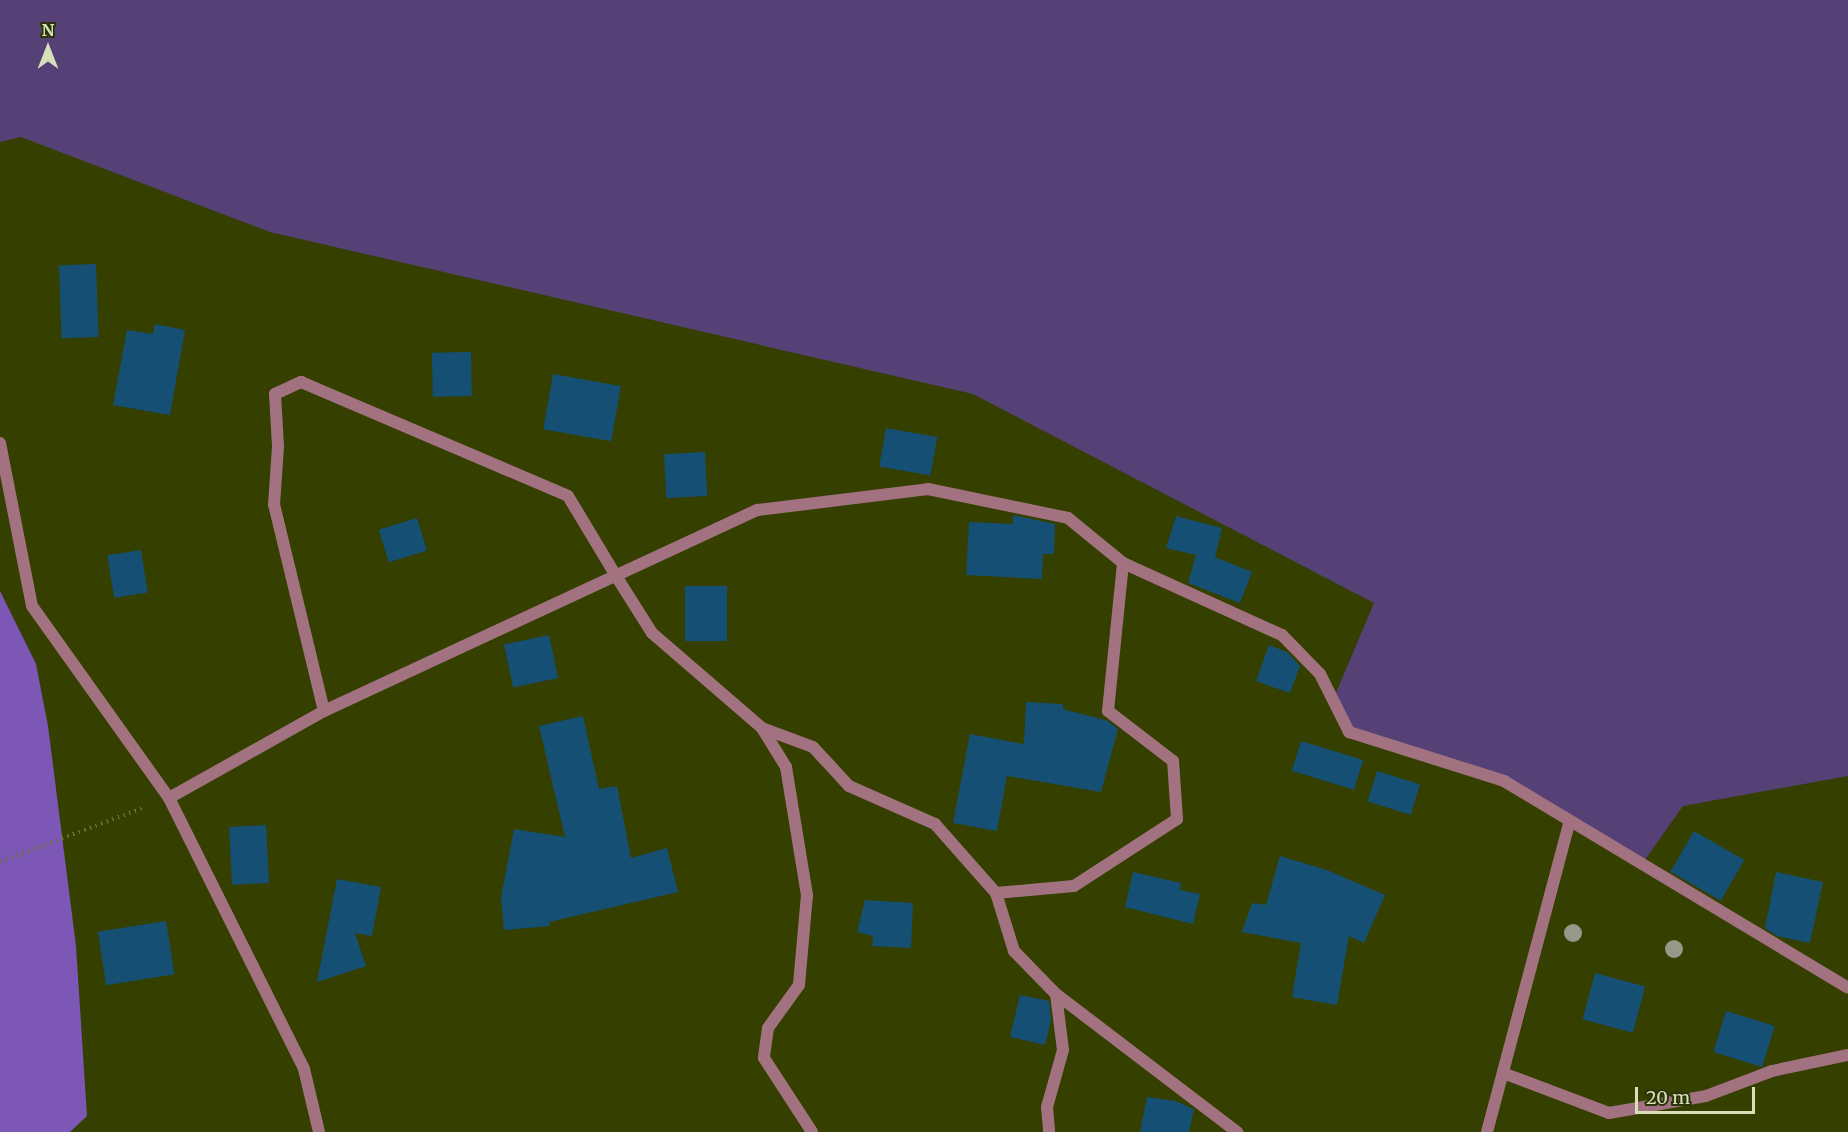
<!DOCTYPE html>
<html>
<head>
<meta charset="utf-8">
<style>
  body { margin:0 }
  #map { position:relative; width:1848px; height:1132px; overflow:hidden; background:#343f00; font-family:Merriweather,serif }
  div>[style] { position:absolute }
  .green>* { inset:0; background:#554176 }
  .forest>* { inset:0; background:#7d57b5 }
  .building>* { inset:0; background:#155074; transform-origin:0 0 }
  .path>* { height:4px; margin-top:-2px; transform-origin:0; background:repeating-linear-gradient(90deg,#67723a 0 1.5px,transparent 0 6px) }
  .lane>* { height:12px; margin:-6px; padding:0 6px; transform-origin:6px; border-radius:6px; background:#a37280 }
  .street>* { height:12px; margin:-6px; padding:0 6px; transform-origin:6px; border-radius:6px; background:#a37280 }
  .trees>* { width:18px; height:18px; margin:-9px; border-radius:50%; background:#979889 }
  span { translate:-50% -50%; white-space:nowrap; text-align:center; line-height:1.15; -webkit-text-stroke:4.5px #2b3309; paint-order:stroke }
  .north { position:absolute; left:18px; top:18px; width:60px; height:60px; -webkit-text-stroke:4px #2b3309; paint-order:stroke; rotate:0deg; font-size:16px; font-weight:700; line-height:24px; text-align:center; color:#d6e1ba }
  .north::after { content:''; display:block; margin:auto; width:21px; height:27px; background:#d6e1ba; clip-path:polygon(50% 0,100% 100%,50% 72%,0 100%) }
  .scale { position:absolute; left:1635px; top:1087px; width:120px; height:27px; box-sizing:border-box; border:3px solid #d6e1ba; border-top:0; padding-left:8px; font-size:18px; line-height:21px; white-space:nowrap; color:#d6e1ba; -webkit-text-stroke:4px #2b3309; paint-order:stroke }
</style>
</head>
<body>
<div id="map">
  <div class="green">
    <div style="clip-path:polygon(0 0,1848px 0,1848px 776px,1683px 806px,1642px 864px,1504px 781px,1349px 732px,1333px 700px,1374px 603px,973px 394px,270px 232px,21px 137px,0 142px)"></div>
  </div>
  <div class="forest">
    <div style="clip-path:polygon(0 591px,36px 664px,48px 726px,76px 946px,87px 1116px,70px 1132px,0 1132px)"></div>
  </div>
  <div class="building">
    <div style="left:96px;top:264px;width:73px;height:37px;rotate:88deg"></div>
    <div style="clip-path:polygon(155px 324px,185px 330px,170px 415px,113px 405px,127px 330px,153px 334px)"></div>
    <div style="left:471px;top:352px;width:44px;height:39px;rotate:89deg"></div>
    <div style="left:553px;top:374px;width:69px;height:56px;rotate:10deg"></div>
    <div style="left:886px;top:428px;width:52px;height:39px;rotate:10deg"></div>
    <div style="left:705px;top:452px;width:44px;height:41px;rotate:87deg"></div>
    <div style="clip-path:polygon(1013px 515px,1055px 524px,1054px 554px,1043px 554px,1042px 579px,966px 575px,969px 522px,1013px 524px)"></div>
    <div style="clip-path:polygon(1176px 516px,1222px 528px,1215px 557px,1252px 572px,1240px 603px,1188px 583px,1196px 555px,1166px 548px)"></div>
    <div style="left:417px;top:518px;width:34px;height:40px;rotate:73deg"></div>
    <div style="left:141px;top:550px;width:43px;height:34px;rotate:81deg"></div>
    <div style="left:685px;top:586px;width:42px;height:55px"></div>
    <div style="left:549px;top:635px;width:44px;height:46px;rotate:78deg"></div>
    <div style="clip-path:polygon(1269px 645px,1287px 652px,1300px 666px,1290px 693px,1256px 681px)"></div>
    <div style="clip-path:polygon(1026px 702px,1063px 704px,1063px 709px,1108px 721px,1118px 729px,1101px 792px,1007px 776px,997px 831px,953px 823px,970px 734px,1024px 744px)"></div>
    <div style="clip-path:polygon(583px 716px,599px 789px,617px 786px,631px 858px,667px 848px,678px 892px,549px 922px,550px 926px,504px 930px,501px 897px,514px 829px,565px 837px,539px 726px)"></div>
    <div style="left:1301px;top:741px;width:65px;height:31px;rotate:17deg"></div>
    <div style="left:1377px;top:771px;width:45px;height:32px;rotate:17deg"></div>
    <div style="left:266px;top:825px;width:58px;height:37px;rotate:87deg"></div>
    <div style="left:1694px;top:831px;width:58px;height:47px;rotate:30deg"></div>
    <div style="clip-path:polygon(1280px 856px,1327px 870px,1385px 895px,1364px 943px,1349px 936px,1337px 1005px,1292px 997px,1301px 943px,1242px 932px,1252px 903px,1266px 905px)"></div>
    <div style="clip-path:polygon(1133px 872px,1181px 883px,1180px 890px,1200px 894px,1193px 924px,1125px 907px)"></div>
    <div style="clip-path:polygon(1776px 872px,1823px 882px,1810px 943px,1777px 936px,1765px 928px)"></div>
    <div style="clip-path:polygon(337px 879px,381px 887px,372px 936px,355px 933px,366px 966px,317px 982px)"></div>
    <div style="clip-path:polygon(865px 900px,913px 903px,911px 948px,872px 946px,873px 936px,857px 932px)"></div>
    <div style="left:166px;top:921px;width:54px;height:69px;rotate:81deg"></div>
    <div style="left:1595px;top:973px;width:52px;height:48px;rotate:15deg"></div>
    <div style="clip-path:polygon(1020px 995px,1049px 1001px,1051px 1020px,1045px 1045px,1010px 1037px)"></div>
    <div style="left:1726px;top:1011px;width:51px;height:43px;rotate:17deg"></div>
    <div style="clip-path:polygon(1147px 1097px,1175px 1101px,1194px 1109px,1189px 1132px,1140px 1132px)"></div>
  </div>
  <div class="path">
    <div style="left:0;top:862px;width:152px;rotate:-20.8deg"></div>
  </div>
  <div class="lane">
    <div style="left:324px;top:711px;width:212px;rotate:-103.6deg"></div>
    <div style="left:274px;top:505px;width:59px;rotate:-86.1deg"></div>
    <div style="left:278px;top:446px;width:52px;rotate:-93.3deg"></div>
    <div style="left:275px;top:394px;width:29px;rotate:-25deg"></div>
    <div style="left:301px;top:382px;width:290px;rotate:23.1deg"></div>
    <div style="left:568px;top:496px;width:93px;rotate:59deg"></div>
  </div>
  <div class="street">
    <div style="left:0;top:443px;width:166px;rotate:78.9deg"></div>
    <div style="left:32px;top:606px;width:236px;rotate:54.5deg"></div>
    <div style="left:169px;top:798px;width:303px;rotate:63.5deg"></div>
    <div style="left:304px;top:1069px;width:65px;rotate:76.6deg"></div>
    <div style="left:616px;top:576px;width:67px;rotate:57.7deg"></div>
    <div style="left:652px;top:633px;width:145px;rotate:40.8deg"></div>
    <div style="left:762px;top:728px;width:54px;rotate:20.4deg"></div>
    <div style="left:813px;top:747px;width:53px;rotate:47.3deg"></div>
    <div style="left:849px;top:786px;width:94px;rotate:23.8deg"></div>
    <div style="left:935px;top:824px;width:92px;rotate:48.5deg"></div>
    <div style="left:996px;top:893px;width:78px;rotate:-5.1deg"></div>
    <div style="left:1074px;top:886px;width:123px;rotate:-33deg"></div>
    <div style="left:1177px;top:819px;width:58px;rotate:-93.9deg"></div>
    <div style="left:1173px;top:761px;width:82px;rotate:-142.4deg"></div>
    <div style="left:1108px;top:711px;width:149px;rotate:-84.2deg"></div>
    <div style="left:762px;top:728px;width:46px;rotate:58.4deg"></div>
    <div style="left:786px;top:767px;width:130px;rotate:80.7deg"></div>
    <div style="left:807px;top:895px;width:90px;rotate:95.1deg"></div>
    <div style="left:799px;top:985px;width:53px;rotate:125.8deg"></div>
    <div style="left:768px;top:1028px;width:30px;rotate:98deg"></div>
    <div style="left:764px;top:1058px;width:88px;rotate:57deg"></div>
    <div style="left:169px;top:798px;width:178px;rotate:-29.3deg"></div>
    <div style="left:324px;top:711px;width:478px;rotate:-24.9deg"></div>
    <div style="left:758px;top:510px;width:171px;rotate:-7deg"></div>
    <div style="left:928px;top:489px;width:143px;rotate:11.7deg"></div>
    <div style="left:1068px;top:518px;width:71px;rotate:39.3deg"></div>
    <div style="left:1123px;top:563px;width:175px;rotate:24.4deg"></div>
    <div style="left:1282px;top:635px;width:54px;rotate:45.7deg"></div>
    <div style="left:1320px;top:674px;width:65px;rotate:63.4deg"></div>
    <div style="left:1349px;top:732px;width:163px;rotate:17.5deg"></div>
    <div style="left:1504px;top:781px;width:401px;rotate:31deg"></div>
    <div style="left:996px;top:893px;width:61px;rotate:72.8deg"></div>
    <div style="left:1014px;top:951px;width:60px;rotate:45.7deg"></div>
    <div style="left:1056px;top:994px;width:56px;rotate:82.9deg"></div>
    <div style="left:1063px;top:1050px;width:59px;rotate:105.7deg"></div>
    <div style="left:1047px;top:1107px;width:25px;rotate:85deg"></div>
    <div style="left:1056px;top:994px;width:228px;rotate:37.3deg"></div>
    <div style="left:1503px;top:1073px;width:113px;rotate:20.7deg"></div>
    <div style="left:1609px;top:1113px;width:98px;rotate:-9.9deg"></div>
    <div style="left:1706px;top:1096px;width:71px;rotate:-20.7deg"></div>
    <div style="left:1772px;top:1071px;width:78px;rotate:-11.9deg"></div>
    <div style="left:1487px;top:1132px;width:322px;rotate:-75.1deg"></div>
  </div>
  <div class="trees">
    <div style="left:1573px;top:933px"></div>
    <div style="left:1674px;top:949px"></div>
  </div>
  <div class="north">N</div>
  <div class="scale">20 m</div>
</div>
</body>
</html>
